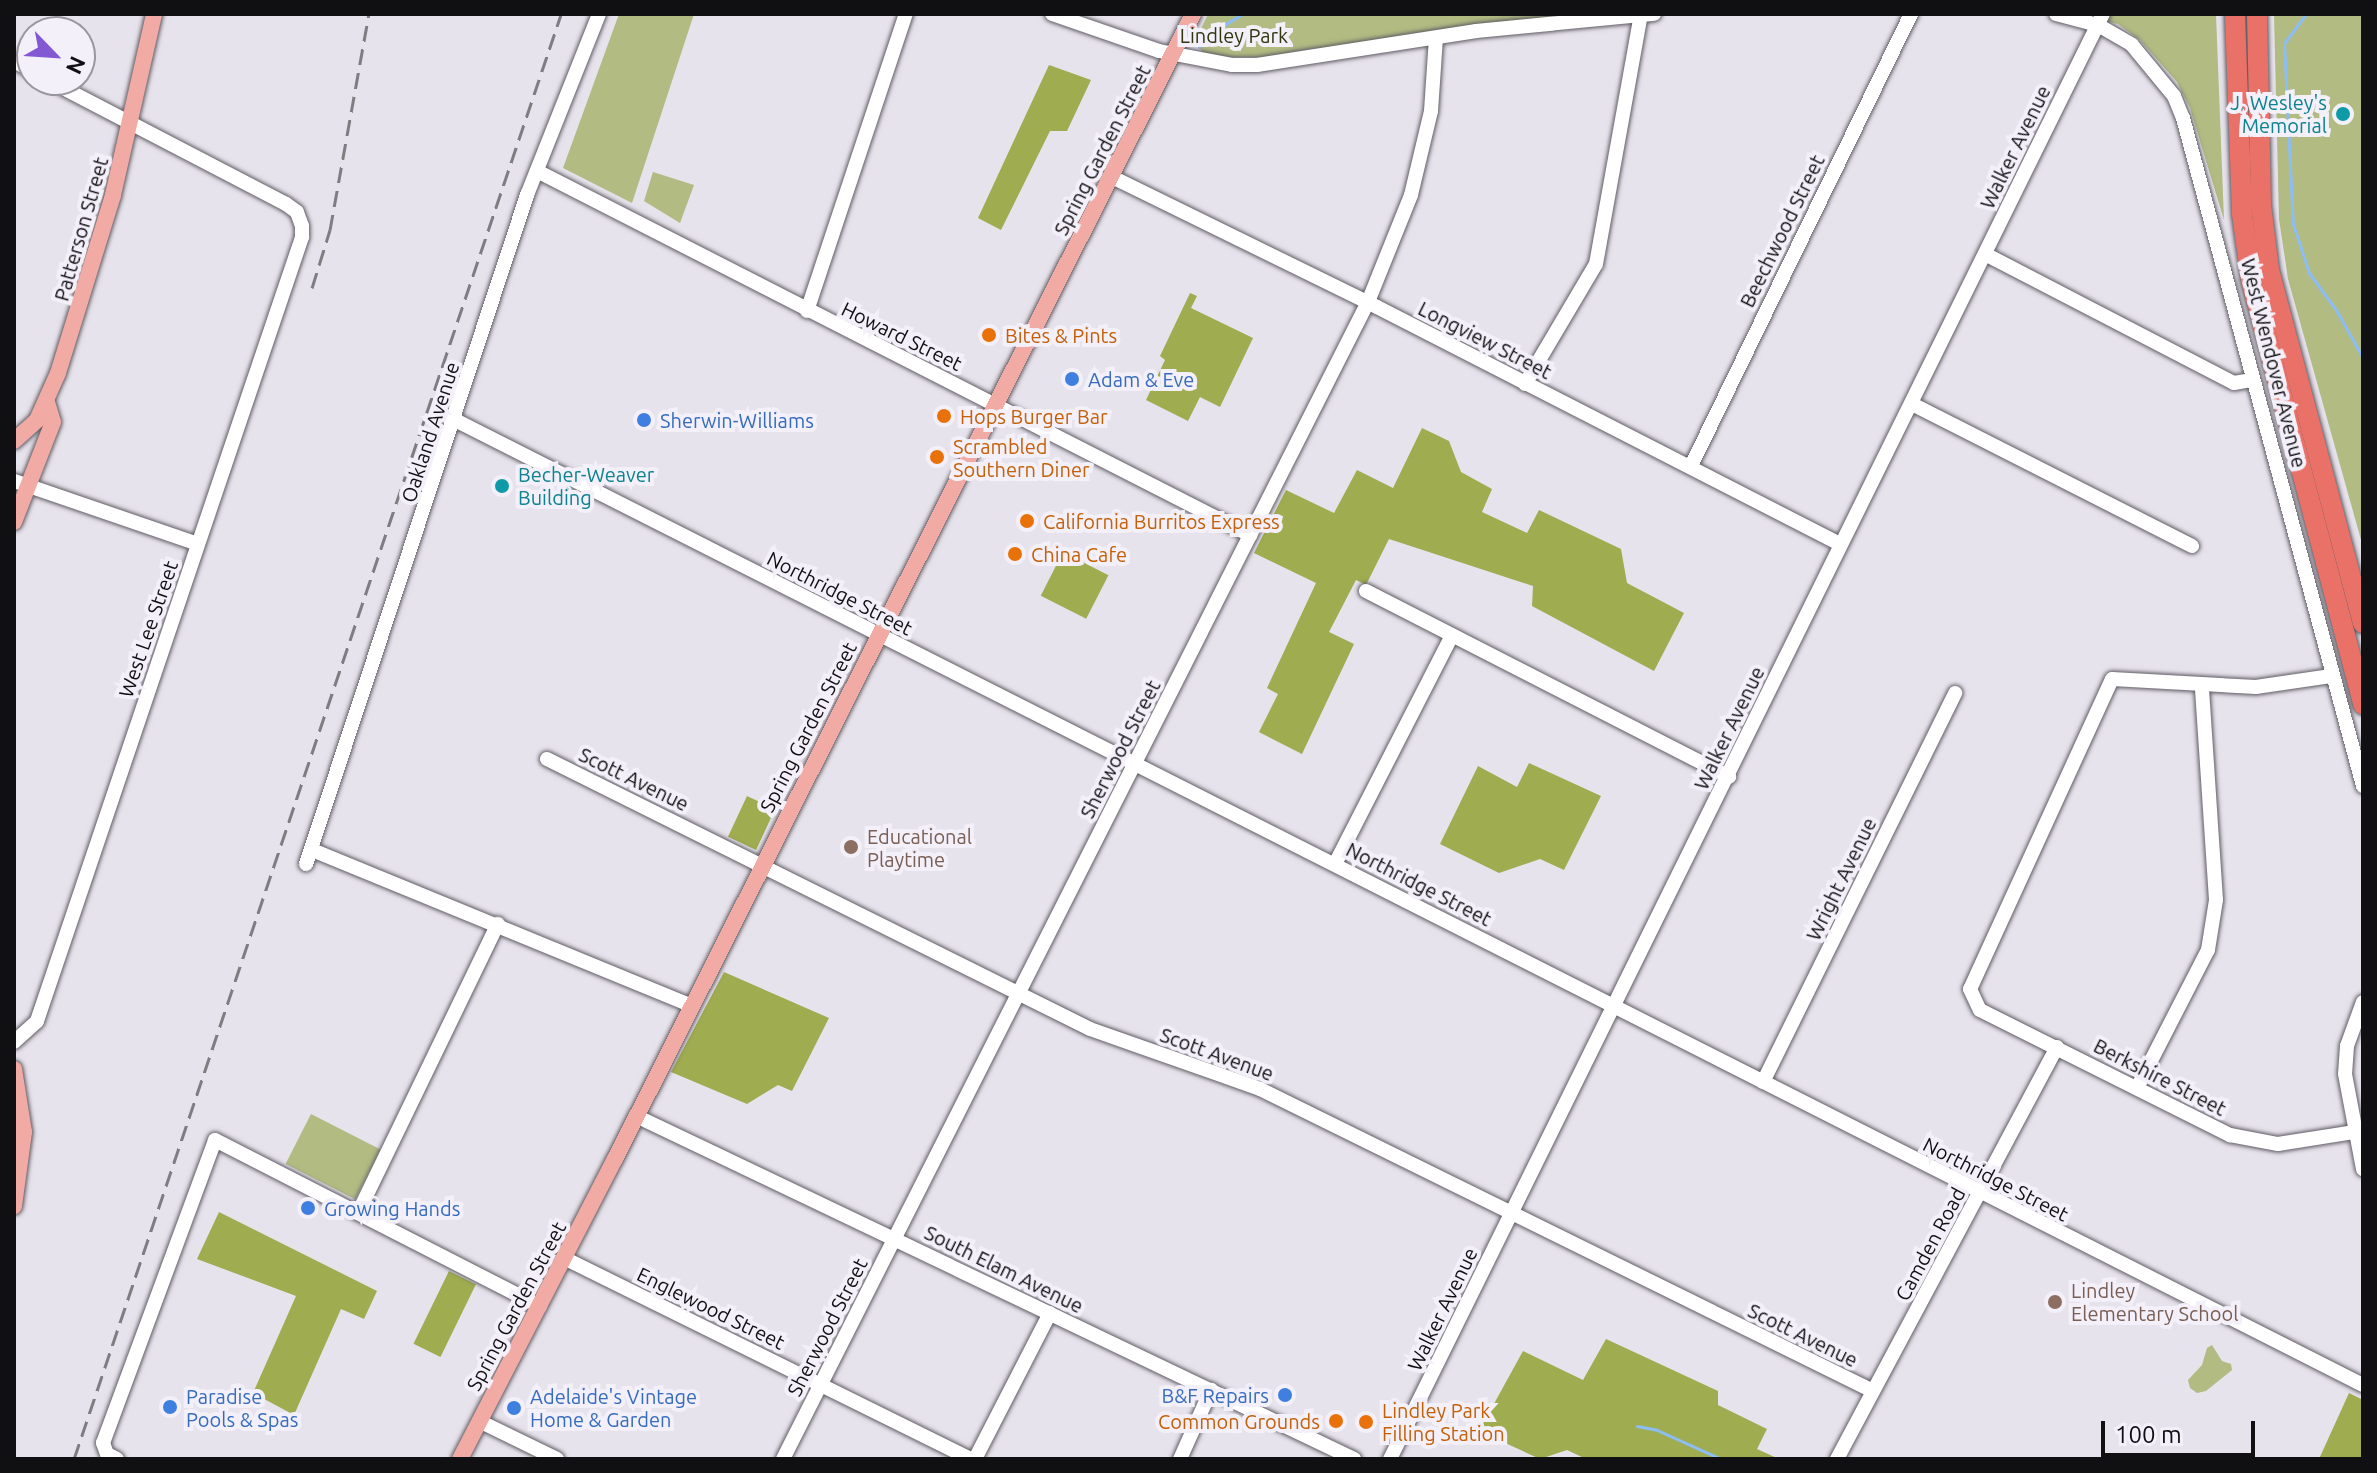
<!DOCTYPE html>
<html>
<head>
<meta charset="utf-8">
<style>
  body { margin:0 }
  #map { position:relative; width:2377px; height:1473px; overflow:hidden; background:#e7e3ec; font-family:Ubuntu,sans-serif }
  div>[style] { position:absolute }
  .green>* { inset:0; background:#b1bb82; transform-origin:0 0 }
  .forest>* { inset:0; background:#9fac50; transform-origin:0 0 }
  .stream>* { height:3px; margin:-1.5px; padding:0 1.5px; transform-origin:1.5px; border-radius:1.5px; background:#8dbdf5 }
  .roads { filter:drop-shadow(0 0 2px #605c64) drop-shadow(0 0 2px #605c64) }
  .minor>* { height:14px; margin:-7px; padding:0 7px; transform-origin:7px; border-radius:7px; background:#fff }
  .major>* { height:16px; margin:-8px; padding:0 8px; transform-origin:8px; border-radius:8px; background:#f2aaa4 }
  .highway>* { height:20px; margin:-10px; padding:0 10px; transform-origin:10px; border-radius:10px; background:#e97167 }
  .rail>* { height:3px; margin-top:-1.5px; transform-origin:0; background:repeating-linear-gradient(90deg,#7f7c82 0 16px,transparent 0 24px) }
  .dots>* { width:22px; height:22px; translate:-50% -50%; box-sizing:border-box; border:4px solid #f4f0fa; border-radius:50% }
  span { translate:-50% -50%; white-space:nowrap; text-align:center; line-height:1.15; -webkit-text-stroke:8px #f4f0fa; paint-order:stroke }
  .park-label { font-size:20px; color:#323710 }
  .culture-label { font-size:20px; color:#0d838f }
  .right { translate:-100% -50%; text-align:right }
  .left { translate:0 -50%; text-align:left }
  .street-label { font-size:20px; color:#100f12 }
  .food-label { font-size:20px; color:#c56008 }
  .shop-label { font-size:20px; color:#366cbe }
  .education-label { font-size:20px; color:#785e54 }
  .frame { position:absolute; inset:0; border:16px solid #100f12; pointer-events:none }
  .north { position:absolute; left:16px; top:16px; width:80px; height:80px; box-sizing:border-box; background:#f4f0fa; border:2px solid #99969d; border-radius:50%; rotate:115deg; font-size:22px; font-weight:700; line-height:32px; text-align:center; color:#100f12 }
  .north::after { content:''; display:block; margin:auto; width:28px; height:36px; background:#8359d3; clip-path:polygon(50% 0,100% 100%,50% 72%,0 100%) }
  .scale { position:absolute; left:2101px; top:1421px; width:154px; height:36px; box-sizing:border-box; border:4px solid #100f12; border-top:0; padding-left:10px; font-size:24px; line-height:28px; white-space:nowrap; color:#100f12; -webkit-text-stroke:6px #f4f0fa; paint-order:stroke }
</style>
</head>
<body>
<div id="map">
  <div class="green">
    <div style="clip-path:polygon(619px 14px,694px 14px,632px 203px,563px 168px)"></div>
    <div style="clip-path:polygon(1208px 14px,1612px 14px,1271px 57px,1226px 57px,1203px 53px,1199px 47px,1198px 35px)"></div>
    <div style="clip-path:polygon(2079px 14px,2216px 14px,2224px 220px,2190px 108px,2177px 82px,2140px 40px,2118px 24px)"></div>
    <div style="clip-path:polygon(2274px 14px,2363px 14px,2363px 547px,2288px 279px,2279px 219px)"></div>
    <div style="clip-path:polygon(653px 172px,694px 185px,680px 223px,644px 201px)"></div>
    <div style="left:311px;top:1114px;width:78px;height:56px;rotate:27deg"></div>
    <div style="clip-path:polygon(2212px 1345px,2222px 1361px,2231px 1364px,2232px 1370px,2206px 1391px,2197px 1393px,2190px 1388px,2188px 1380px,2202px 1365px,2207px 1348px)"></div>
  </div>
  <div class="forest">
    <div style="clip-path:polygon(1049px 65px,1091px 80px,1067px 131px,1050px 131px,1001px 230px,978px 218px)"></div>
    <div style="clip-path:polygon(1190px 293px,1197px 296px,1191px 308px,1253px 338px,1220px 407px,1200px 397px,1188px 421px,1146px 400px,1165px 360px,1160px 356px)"></div>
    <div style="clip-path:polygon(1422px 428px,1449px 441px,1461px 472px,1492px 489px,1482px 512px,1527px 533px,1539px 510px,1621px 549px,1627px 583px,1684px 613px,1654px 671px,1532px 606px,1533px 586px,1389px 539px,1366px 585px,1356px 580px,1329px 632px,1354px 644px,1302px 754px,1259px 732px,1278px 694px,1267px 688px,1316px 583px,1254px 553px,1286px 490px,1334px 513px,1357px 470px,1393px 488px)"></div>
    <div style="left:1063px;top:552px;width:51px;height:49px;rotate:27deg"></div>
    <div style="clip-path:polygon(1529px 763px,1601px 796px,1564px 870px,1540px 859px,1499px 873px,1440px 844px,1478px 766px,1517px 787px)"></div>
    <div style="left:747px;top:796px;width:31px;height:45px;rotate:25deg"></div>
    <div style="clip-path:polygon(724px 972px,829px 1018px,792px 1091px,778px 1085px,747px 1104px,671px 1072px)"></div>
    <div style="clip-path:polygon(219px 1212px,377px 1291px,364px 1319px,341px 1309px,294px 1415px,253px 1393px,296px 1296px,197px 1259px)"></div>
    <div style="left:449px;top:1271px;width:30px;height:81px;rotate:26deg"></div>
    <div style="clip-path:polygon(1606px 1339px,1718px 1391px,1718px 1405px,1767px 1429px,1757px 1449px,1779px 1459px,1586px 1459px,1567px 1450px,1540px 1459px,1479px 1431px,1523px 1351px,1583px 1380px)"></div>
    <div style="clip-path:polygon(2349px 1393px,2363px 1400px,2363px 1459px,2319px 1459px)"></div>
  </div>
  <div class="stream">
    <div style="left:2306px;top:14px;width:36px;rotate:127deg"></div>
    <div style="left:2284px;top:43px;width:181px;rotate:87.2deg"></div>
    <div style="left:2293px;top:224px;width:52px;rotate:71.9deg"></div>
    <div style="left:2309px;top:273px;width:46px;rotate:53.9deg"></div>
    <div style="left:2336px;top:310px;width:55px;rotate:60.6deg"></div>
    <div style="left:1199px;top:47px;width:28px;rotate:-44deg"></div>
    <div style="left:1219px;top:28px;width:27px;rotate:-31deg"></div>
    <div style="left:1637px;top:1426px;width:20px;rotate:11deg"></div>
    <div style="left:1657px;top:1430px;width:70px;rotate:24.4deg"></div>
  </div>
  <div class="roads">
    <div class="minor">
      <div style="left:1052px;top:14px;width:113px;rotate:19.1deg"></div>
      <div style="left:1159px;top:51px;width:74px;rotate:10.9deg"></div>
      <div style="left:1232px;top:65px;width:25px"></div>
      <div style="left:1257px;top:65px;width:222px;rotate:-8.8deg"></div>
      <div style="left:1476px;top:31px;width:179px;rotate:-5.5deg"></div>
      <div style="left:2056px;top:14px;width:43px;rotate:14.7deg"></div>
      <div style="left:2098px;top:25px;width:39px;rotate:30deg"></div>
      <div style="left:2132px;top:45px;width:66px;rotate:50.5deg"></div>
      <div style="left:2174px;top:96px;width:24px;rotate:68deg"></div>
      <div style="left:2183px;top:118px;width:692px;rotate:74.92deg"></div>
      <div style="left:14px;top:61px;width:21px;rotate:29deg"></div>
      <div style="left:537px;top:171px;width:801px;rotate:27.05deg"></div>
      <div style="left:1110px;top:176px;width:297px;rotate:26.1deg"></div>
      <div style="left:1377px;top:307px;width:520px;rotate:27.11deg"></div>
      <div style="left:1985px;top:254px;width:280px;rotate:27.4deg"></div>
      <div style="left:2234px;top:383px;width:17px;rotate:-10deg"></div>
      <div style="left:807px;top:311px;width:313px;rotate:-71.6deg"></div>
      <div style="left:1525px;top:384px;width:139px;rotate:-59.4deg"></div>
      <div style="left:1596px;top:264px;width:254px;rotate:-79.8deg"></div>
      <div style="left:1912px;top:404px;width:314px;rotate:26.9deg"></div>
      <div style="left:455px;top:420px;width:2138px;rotate:26.83deg"></div>
      <div style="left:1691px;top:466px;width:503px;rotate:-64.05deg"></div>
      <div style="left:14px;top:481px;width:194px;rotate:18.9deg"></div>
      <div style="left:1366px;top:591px;width:408px;rotate:27.1deg"></div>
      <div style="left:2331px;top:676px;width:76px;rotate:171.7deg"></div>
      <div style="left:2256px;top:687px;width:144px;rotate:-176.8deg"></div>
      <div style="left:2112px;top:679px;width:341px;rotate:114.6deg"></div>
      <div style="left:1970px;top:989px;width:23px;rotate:65deg"></div>
      <div style="left:1980px;top:1010px;width:280px;rotate:26.6deg"></div>
      <div style="left:2230px;top:1135px;width:49px;rotate:10.6deg"></div>
      <div style="left:2278px;top:1144px;width:78px;rotate:-8.9deg"></div>
      <div style="left:547px;top:759px;width:606px;rotate:26.44deg"></div>
      <div style="left:1090px;top:1029px;width:180px;rotate:19.4deg"></div>
      <div style="left:1260px;top:1089px;width:683px;rotate:26.23deg"></div>
      <div style="left:312px;top:850px;width:409px;rotate:22.3deg"></div>
      <div style="left:306px;top:864px;width:705px;rotate:-71.72deg"></div>
      <div style="left:527px;top:195px;width:195px;rotate:-68.3deg"></div>
      <div style="left:1335px;top:864px;width:257px;rotate:-62.9deg"></div>
      <div style="left:2363px;top:1002px;width:47px;rotate:110deg"></div>
      <div style="left:2347px;top:1046px;width:28px;rotate:94deg"></div>
      <div style="left:2345px;top:1074px;width:97px;rotate:79.3deg"></div>
      <div style="left:14px;top:1042px;width:31px;rotate:-42deg"></div>
      <div style="left:37px;top:1021px;width:828px;rotate:-71.32deg"></div>
      <div style="left:302px;top:237px;width:11px;rotate:-90deg"></div>
      <div style="left:302px;top:226px;width:15px;rotate:-110deg"></div>
      <div style="left:297px;top:212px;width:14px;rotate:-144deg"></div>
      <div style="left:286px;top:204px;width:268px;rotate:-152.5deg"></div>
      <div style="left:1763px;top:1082px;width:434px;rotate:-63.7deg"></div>
      <div style="left:2137px;top:1088px;width:155px;rotate:-62.8deg"></div>
      <div style="left:2208px;top:950px;width:51px;rotate:-80.9deg"></div>
      <div style="left:2216px;top:900px;width:213px;rotate:-93.8deg"></div>
      <div style="left:636px;top:1116px;width:796px;rotate:25.53deg"></div>
      <div style="left:359px;top:1211px;width:319px;rotate:-64.2deg"></div>
      <div style="left:564px;top:1258px;width:453px;rotate:26.3deg"></div>
      <div style="left:479px;top:1421px;width:87px;rotate:26deg"></div>
      <div style="left:117px;top:1459px;width:11px;rotate:-153deg"></div>
      <div style="left:107px;top:1454px;width:12px;rotate:-110deg"></div>
      <div style="left:103px;top:1443px;width:323px;rotate:-69.7deg"></div>
      <div style="left:215px;top:1140px;width:365px;rotate:27.1deg"></div>
      <div style="left:783px;top:1459px;width:1296px;rotate:-63.18deg"></div>
      <div style="left:1368px;top:302px;width:115px;rotate:-68.1deg"></div>
      <div style="left:1411px;top:195px;width:86px;rotate:-76.6deg"></div>
      <div style="left:1431px;top:111px;width:73px;rotate:-86.1deg"></div>
      <div style="left:975px;top:1459px;width:164px;rotate:-62.8deg"></div>
      <div style="left:1180px;top:1459px;width:76px;rotate:-65.8deg"></div>
      <div style="left:1390px;top:1459px;width:1611px;rotate:-63.74deg"></div>
      <div style="left:1837px;top:1459px;width:467px;rotate:-61.9deg"></div>
    </div>
    <div class="major">
      <div style="left:14px;top:441px;width:31px;rotate:-42deg"></div>
      <div style="left:37px;top:420px;width:51px;rotate:-65.9deg"></div>
      <div style="left:58px;top:373px;width:186px;rotate:-72.8deg"></div>
      <div style="left:113px;top:195px;width:186px;rotate:-77.2deg"></div>
      <div style="left:14px;top:522px;width:107px;rotate:-68.7deg"></div>
      <div style="left:53px;top:422px;width:21px;rotate:-107deg"></div>
      <div style="left:14px;top:1069px;width:64px;rotate:81deg"></div>
      <div style="left:24px;top:1132px;width:75px;rotate:97.7deg"></div>
      <div style="left:460px;top:1459px;width:338px;rotate:-62.7deg"></div>
      <div style="left:615px;top:1159px;width:1283px;rotate:-63.22deg"></div>
    </div>
    <div class="highway">
      <div style="left:2235px;top:14px;width:200px;rotate:88deg"></div>
      <div style="left:2242px;top:214px;width:66px;rotate:82.1deg"></div>
      <div style="left:2251px;top:279px;width:440px;rotate:75.2deg"></div>
      <div style="left:2257px;top:14px;width:191px;rotate:88.8deg"></div>
      <div style="left:2261px;top:205px;width:65px;rotate:83deg"></div>
      <div style="left:2269px;top:270px;width:365px;rotate:75.1deg"></div>
    </div>
  </div>
  <div class="rail">
    <div style="left:312px;top:288px;width:61px;rotate:-72.8deg"></div>
    <div style="left:330px;top:230px;width:219px;rotate:-79.8deg"></div>
    <div style="left:74px;top:1459px;width:1525px;rotate:-71.37deg"></div>
  </div>
  <div class="dots">
    <div style="left:2343px;top:114px;background:#0f9aa8"></div>
    <div style="left:989px;top:335px;background:#e8710a"></div>
    <div style="left:1072px;top:379px;background:#3f7fe0"></div>
    <div style="left:944px;top:416px;background:#e8710a"></div>
    <div style="left:644px;top:420px;background:#3f7fe0"></div>
    <div style="left:937px;top:457px;background:#e8710a"></div>
    <div style="left:502px;top:486px;background:#0f9aa8"></div>
    <div style="left:1027px;top:521px;background:#e8710a"></div>
    <div style="left:1015px;top:554px;background:#e8710a"></div>
    <div style="left:851px;top:847px;background:#8d6e63"></div>
    <div style="left:308px;top:1208px;background:#3f7fe0"></div>
    <div style="left:2055px;top:1302px;background:#8d6e63"></div>
    <div style="left:1285px;top:1395px;background:#3f7fe0"></div>
    <div style="left:170px;top:1407px;background:#3f7fe0"></div>
    <div style="left:514px;top:1408px;background:#3f7fe0"></div>
    <div style="left:1336px;top:1421px;background:#e8710a"></div>
    <div style="left:1366px;top:1422px;background:#e8710a"></div>
  </div>
  <div class="park-label">
    <span style="left:1234px;top:35px">Lindley Park</span>
  </div>
  <div class="culture-label">
    <span class="right" style="left:2327px;top:114px">J. Wesley's<br>Memorial</span>
    <span class="left" style="left:518px;top:486px">Becher-Weaver<br>Building</span>
  </div>
  <div class="street-label">
    <span style="left:2015px;top:147px;rotate:-64deg">Walker Avenue</span>
    <span style="left:1102px;top:150px;rotate:-63deg">Spring Garden Street</span>
    <span style="left:81px;top:229px;rotate:-74deg">Patterson Street</span>
    <span style="left:1782px;top:231px;rotate:-64deg">Beechwood Street</span>
    <span style="left:902px;top:336px;rotate:26deg">Howard Street</span>
    <span style="left:1485px;top:340px;rotate:27deg">Longview Street</span>
    <span style="left:2274px;top:363px;rotate:76deg">West Wendover Avenue</span>
    <span style="left:430px;top:432px;rotate:-72deg">Oakland Avenue</span>
    <span style="left:840px;top:593px;rotate:27deg">Northridge Street</span>
    <span style="left:148px;top:629px;rotate:-71deg">West Lee Street</span>
    <span style="left:808px;top:727px;rotate:-63deg">Spring Garden Street</span>
    <span style="left:1729px;top:728px;rotate:-64deg">Walker Avenue</span>
    <span style="left:1120px;top:749px;rotate:-63deg">Sherwood Street</span>
    <span style="left:634px;top:779px;rotate:26deg">Scott Avenue</span>
    <span style="left:1841px;top:879px;rotate:-64deg">Wright Avenue</span>
    <span style="left:1419px;top:884px;rotate:27deg">Northridge Street</span>
    <span style="left:1217px;top:1054px;rotate:20deg">Scott Avenue</span>
    <span style="left:2160px;top:1077px;rotate:27deg">Berkshire Street</span>
    <span style="left:1996px;top:1179px;rotate:27deg">Northridge Street</span>
    <span style="left:1930px;top:1244px;rotate:-62deg">Camden Road</span>
    <span style="left:1004px;top:1269px;rotate:26deg">South Elam Avenue</span>
    <span style="left:516px;top:1306px;rotate:-62deg">Spring Garden Street</span>
    <span style="left:711px;top:1308px;rotate:26deg">Englewood Street</span>
    <span style="left:1442px;top:1309px;rotate:-64deg">Walker Avenue</span>
    <span style="left:827px;top:1327px;rotate:-63deg">Sherwood Street</span>
    <span style="left:1803px;top:1335px;rotate:26deg">Scott Avenue</span>
  </div>
  <div class="food-label">
    <span class="left" style="left:1005px;top:335px">Bites &amp; Pints</span>
    <span class="left" style="left:960px;top:416px">Hops Burger Bar</span>
    <span class="left" style="left:953px;top:458px">Scrambled<br>Southern Diner</span>
    <span class="left" style="left:1043px;top:521px">California Burritos Express</span>
    <span class="left" style="left:1031px;top:554px">China Cafe</span>
    <span class="left" style="left:1382px;top:1422px">Lindley Park<br>Filling Station</span>
    <span class="right" style="left:1320px;top:1421px">Common Grounds</span>
  </div>
  <div class="shop-label">
    <span class="left" style="left:1088px;top:379px">Adam &amp; Eve</span>
    <span class="left" style="left:660px;top:420px">Sherwin-Williams</span>
    <span class="left" style="left:324px;top:1208px">Growing Hands</span>
    <span class="right" style="left:1269px;top:1395px">B&amp;F Repairs</span>
    <span class="left" style="left:186px;top:1408px">Paradise<br>Pools &amp; Spas</span>
    <span class="left" style="left:530px;top:1408px">Adelaide's Vintage<br>Home &amp; Garden</span>
  </div>
  <div class="education-label">
    <span class="left" style="left:867px;top:848px">Educational<br>Playtime</span>
    <span class="left" style="left:2071px;top:1302px">Lindley<br>Elementary School</span>
  </div>
  <div class="frame"></div>
  <div class="north">N</div>
  <div class="scale">100 m</div>
</div>
</body>
</html>
